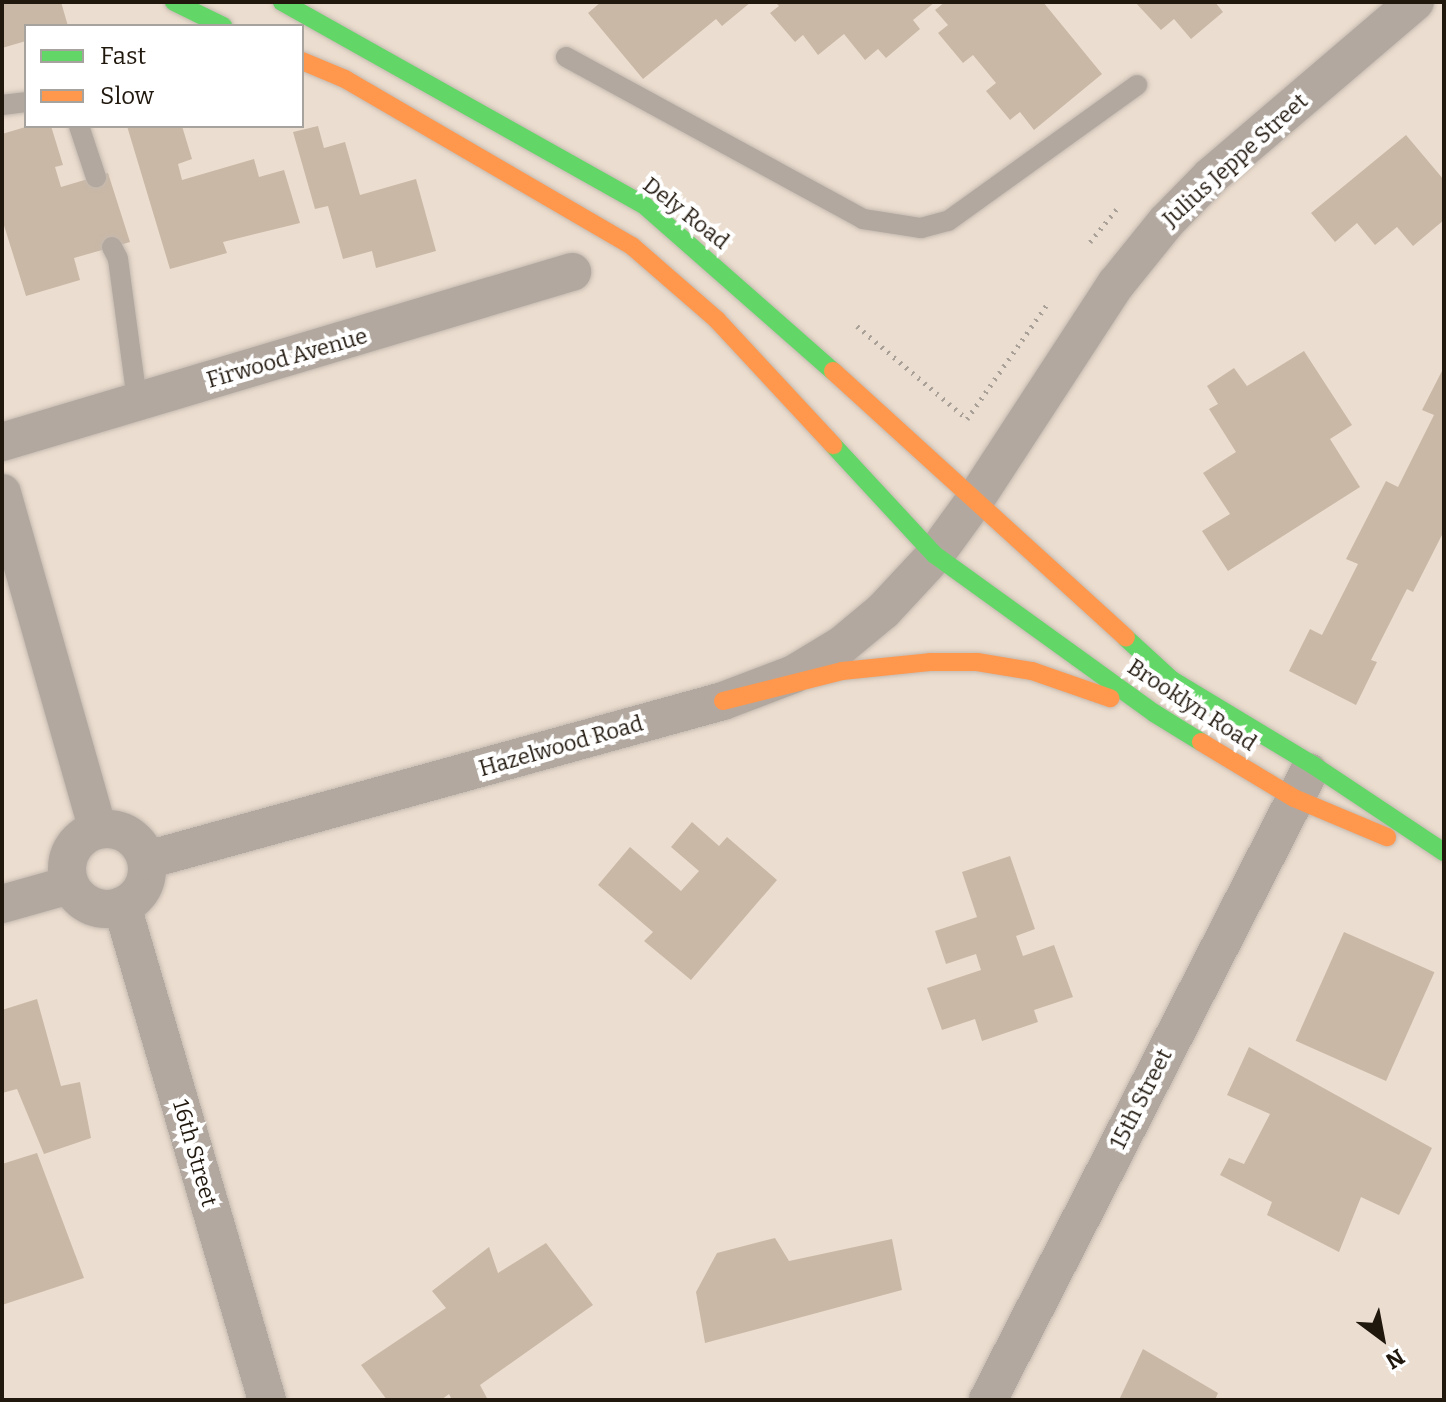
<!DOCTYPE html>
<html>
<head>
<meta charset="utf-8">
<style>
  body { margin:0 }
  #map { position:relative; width:1446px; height:1402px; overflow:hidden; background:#ebddcf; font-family:Bitter,serif }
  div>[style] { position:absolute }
  .building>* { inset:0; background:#c9b8a6; transform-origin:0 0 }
  .path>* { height:5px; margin-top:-2.5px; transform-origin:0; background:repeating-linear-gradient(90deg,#a9a198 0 2px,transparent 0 8px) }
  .roads { filter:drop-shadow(0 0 2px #c4b9af) drop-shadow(0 0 2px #c4b9af) }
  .lane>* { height:20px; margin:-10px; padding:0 10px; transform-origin:10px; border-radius:10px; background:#b2a89f }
  .street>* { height:38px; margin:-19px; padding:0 19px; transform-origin:19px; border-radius:19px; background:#b2a89f }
  .street>.ring { margin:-19px; padding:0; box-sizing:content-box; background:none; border:38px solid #b2a89f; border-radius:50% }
  .fast>* { height:18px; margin:-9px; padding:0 9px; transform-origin:9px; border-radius:9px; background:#63d668 }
  .slow>* { height:18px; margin:-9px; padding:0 9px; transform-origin:9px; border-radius:9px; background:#ff974d }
  span { translate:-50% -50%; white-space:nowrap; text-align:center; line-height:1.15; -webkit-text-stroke:8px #fff; paint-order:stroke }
  .street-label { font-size:22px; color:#20170d }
  .frame { position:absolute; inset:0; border:4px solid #20170d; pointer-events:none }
  .legend { position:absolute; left:24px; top:24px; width:280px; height:104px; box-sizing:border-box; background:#fff; border:2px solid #a6a29e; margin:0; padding:10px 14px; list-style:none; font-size:24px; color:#20170d }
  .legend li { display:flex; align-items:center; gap:16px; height:40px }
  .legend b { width:40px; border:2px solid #a6a29e }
  .north { position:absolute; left:1342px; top:1298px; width:80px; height:80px; -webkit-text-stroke:6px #fff; paint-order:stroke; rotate:148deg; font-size:22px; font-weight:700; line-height:32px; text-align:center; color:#20170d }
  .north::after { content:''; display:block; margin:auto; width:28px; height:36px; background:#20170d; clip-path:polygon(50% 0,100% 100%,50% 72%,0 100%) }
</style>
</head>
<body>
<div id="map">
  <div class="building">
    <div style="clip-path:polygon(2px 2px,61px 2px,68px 26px,26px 26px,26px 41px,2px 48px)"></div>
    <div style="clip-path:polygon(601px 2px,751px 2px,722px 26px,716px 19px,643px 79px,588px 13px)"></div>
    <div style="clip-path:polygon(775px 2px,935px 2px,913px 20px,920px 29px,886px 58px,878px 49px,865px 60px,844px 34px,818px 55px,803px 35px,795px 42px,770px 13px,779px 6px)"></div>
    <div style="clip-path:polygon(945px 2px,1043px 2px,1102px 74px,1034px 130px,1020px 112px,1010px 120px,986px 91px,996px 83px,973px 55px,963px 63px,938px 33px,948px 25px,935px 10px)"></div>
    <div style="clip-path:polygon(1135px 2px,1215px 2px,1223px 12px,1191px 39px,1174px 19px,1161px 30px)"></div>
    <div style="clip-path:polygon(29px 126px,51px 126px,63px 165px,55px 167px,61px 187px,108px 173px,130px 242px,74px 258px,80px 280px,26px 296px,2px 219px,2px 134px)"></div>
    <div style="clip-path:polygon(127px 126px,182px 126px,192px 159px,178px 164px,182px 180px,254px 159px,259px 177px,284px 170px,300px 223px,223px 242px,227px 253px,170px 269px)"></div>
    <div style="clip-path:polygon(318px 126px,324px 148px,345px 142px,360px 195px,416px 179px,436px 251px,376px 268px,372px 251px,343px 259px,328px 206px,315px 209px,293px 132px)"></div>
    <div style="clip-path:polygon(1406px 135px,1444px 180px,1444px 220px,1413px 246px,1397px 227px,1375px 245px,1357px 223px,1335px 242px,1311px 213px)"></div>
    <div style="clip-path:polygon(1304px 351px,1352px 425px,1330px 439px,1360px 487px,1228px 571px,1202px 531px,1230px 514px,1203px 473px,1236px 452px,1209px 409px,1218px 404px,1207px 386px,1234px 368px,1247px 386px)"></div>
    <div style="clip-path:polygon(1444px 367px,1444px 531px,1413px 592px,1407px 589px,1371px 660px,1377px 662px,1356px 705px,1289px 671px,1310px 629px,1322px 635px,1358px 564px,1346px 559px,1386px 481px,1398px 487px,1434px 415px,1422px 410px)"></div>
    <div style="clip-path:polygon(692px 822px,719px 846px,727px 837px,777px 880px,691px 980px,644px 941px,653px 932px,598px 885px,630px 847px,681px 891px,699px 871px,671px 847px)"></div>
    <div style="clip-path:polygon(1010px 856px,1035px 929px,1016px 936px,1023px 956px,1054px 945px,1073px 997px,1034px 1010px,1038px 1022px,982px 1041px,975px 1019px,942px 1030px,927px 988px,981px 970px,976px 954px,946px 964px,935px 931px,977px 917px,962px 872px)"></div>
    <div style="left:1344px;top:932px;width:99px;height:119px;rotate:24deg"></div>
    <div style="clip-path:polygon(37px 999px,61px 1086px,80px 1082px,91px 1138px,44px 1154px,17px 1089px,2px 1093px,2px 1010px)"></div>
    <div style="clip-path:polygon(1249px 1047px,1432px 1148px,1399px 1215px,1361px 1197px,1339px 1252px,1267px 1215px,1272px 1202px,1220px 1175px,1229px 1158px,1244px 1164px,1270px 1114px,1227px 1095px)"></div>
    <div style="clip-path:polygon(37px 1153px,84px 1278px,2px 1305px,2px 1164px)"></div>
    <div style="clip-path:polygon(775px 1238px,789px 1261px,892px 1239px,902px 1290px,705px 1343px,696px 1292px,717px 1253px)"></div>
    <div style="clip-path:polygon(546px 1243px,593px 1305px,480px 1385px,488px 1400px,452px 1400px,449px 1394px,441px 1400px,387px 1400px,361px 1365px,446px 1308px,432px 1291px,489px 1247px,498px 1273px)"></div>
    <div style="clip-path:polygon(1143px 1349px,1218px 1393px,1215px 1400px,1119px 1400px)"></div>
  </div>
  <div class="path">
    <div style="left:1090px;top:242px;width:46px;rotate:-51.1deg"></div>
    <div style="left:857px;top:326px;width:144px;rotate:40.2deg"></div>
    <div style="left:967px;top:419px;width:141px;rotate:-55.1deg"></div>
  </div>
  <div class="roads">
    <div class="lane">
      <div style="left:566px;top:57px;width:338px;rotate:28.6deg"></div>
      <div style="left:863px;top:219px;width:59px;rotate:8.8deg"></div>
      <div style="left:921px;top:228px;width:28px;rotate:-15deg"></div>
      <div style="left:948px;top:221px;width:233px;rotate:-35.7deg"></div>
      <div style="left:2px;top:105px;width:24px;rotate:-7deg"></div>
      <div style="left:79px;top:126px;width:54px;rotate:71.6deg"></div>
      <div style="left:112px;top:247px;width:13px;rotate:63deg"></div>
      <div style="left:118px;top:259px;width:142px;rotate:82.3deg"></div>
    </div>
    <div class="street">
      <div style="left:2px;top:442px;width:595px;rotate:-16.61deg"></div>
      <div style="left:2px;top:493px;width:349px;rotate:74.1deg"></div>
      <div class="ring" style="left:67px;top:829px;width:42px;height:42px"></div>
      <div style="left:147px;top:860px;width:598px;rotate:-15.43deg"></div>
      <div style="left:723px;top:701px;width:76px;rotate:-20.8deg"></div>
      <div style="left:794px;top:674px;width:56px;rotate:-31.1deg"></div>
      <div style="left:842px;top:645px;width:53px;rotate:-39.7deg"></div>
      <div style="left:883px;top:611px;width:76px;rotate:-47.1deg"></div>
      <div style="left:935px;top:555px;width:68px;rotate:-54deg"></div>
      <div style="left:975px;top:500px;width:258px;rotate:-56.9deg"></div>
      <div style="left:1116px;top:284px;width:80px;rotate:-51.1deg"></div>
      <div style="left:1166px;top:222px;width:64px;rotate:-45.6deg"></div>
      <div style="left:1211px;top:176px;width:268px;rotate:-40.5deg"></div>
      <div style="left:2px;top:904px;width:70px;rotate:-15.8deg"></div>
      <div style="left:122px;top:906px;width:515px;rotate:73.64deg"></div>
      <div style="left:988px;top:1400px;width:705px;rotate:-62.93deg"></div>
    </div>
    <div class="fast">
      <div style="left:174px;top:2px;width:55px;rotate:26.1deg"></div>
      <div style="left:282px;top:2px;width:416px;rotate:29.3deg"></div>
      <div style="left:645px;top:206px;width:250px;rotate:41.3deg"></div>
      <div style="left:833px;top:445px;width:150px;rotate:47.2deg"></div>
      <div style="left:935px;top:555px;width:270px;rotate:35.8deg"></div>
      <div style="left:1154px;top:713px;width:55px;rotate:31.7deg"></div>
      <div style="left:1126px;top:638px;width:62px;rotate:42.4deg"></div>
      <div style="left:1172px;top:680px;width:165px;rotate:31.1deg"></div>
      <div style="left:1313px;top:765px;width:157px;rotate:33.6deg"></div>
    </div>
    <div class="slow">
      <div style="left:302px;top:61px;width:47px;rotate:22.7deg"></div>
      <div style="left:345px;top:79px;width:332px;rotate:30.2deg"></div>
      <div style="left:632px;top:246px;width:113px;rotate:41deg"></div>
      <div style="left:717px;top:320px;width:171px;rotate:47.1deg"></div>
      <div style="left:833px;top:371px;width:396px;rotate:42.3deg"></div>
      <div style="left:723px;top:701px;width:123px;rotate:-14.1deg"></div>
      <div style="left:842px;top:671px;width:88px;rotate:-5.8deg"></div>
      <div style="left:930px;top:662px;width:47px"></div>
      <div style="left:977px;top:662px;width:56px;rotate:9.3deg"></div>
      <div style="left:1032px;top:671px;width:83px;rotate:19.1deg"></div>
      <div style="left:1201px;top:742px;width:109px;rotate:31.1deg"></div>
      <div style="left:1294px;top:798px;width:101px;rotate:22.8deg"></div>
    </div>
  </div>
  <div class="street-label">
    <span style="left:1235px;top:160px;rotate:-42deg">Julius Jeppe Street</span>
    <span style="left:686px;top:213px;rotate:38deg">Dely Road</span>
    <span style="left:287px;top:358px;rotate:-16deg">Firwood Avenue</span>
    <span style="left:1192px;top:705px;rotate:33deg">Brooklyn Road</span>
    <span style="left:561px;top:746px;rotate:-16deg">Hazelwood Road</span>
    <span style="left:1141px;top:1099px;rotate:-63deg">15th Street</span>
    <span style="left:195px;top:1153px;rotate:74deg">16th Street</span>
  </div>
  <div class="frame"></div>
  <ul class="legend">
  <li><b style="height:10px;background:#63d668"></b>Fast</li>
  <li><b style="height:10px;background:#ff974d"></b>Slow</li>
  </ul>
  <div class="north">N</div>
</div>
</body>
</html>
